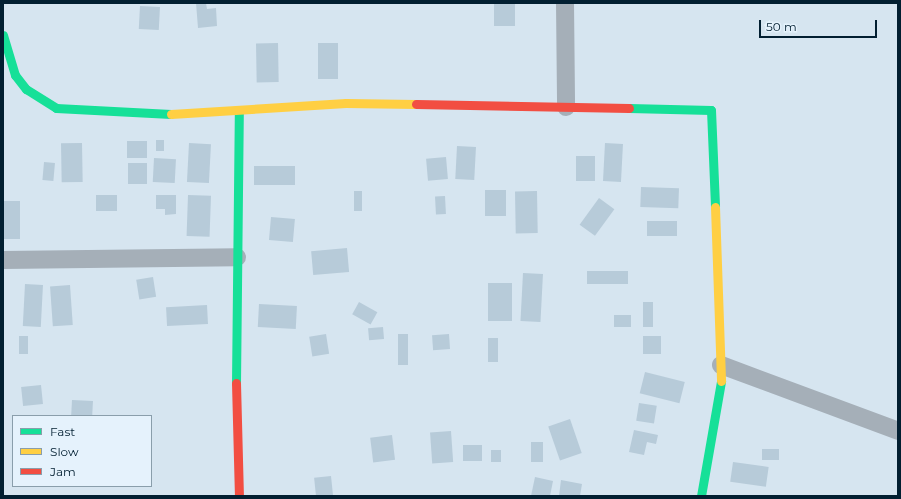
<!DOCTYPE html>
<html>
<head>
<meta charset="utf-8">
<style>
	body { margin:0 }
	#map { position:relative; width:901px; height:499px; overflow:hidden; background:#d6e5f0; font-family:Montserrat,sans-serif }
	div>[style] { position:absolute }
	.building>* { inset:0; background:#b7cbd9; transform-origin:0 0 }
	.street>* { height:18px; margin:-9px; padding:0 9px; transform-origin:9px; border-radius:9px; background:#a5afb8 }
	.fast>* { height:9px; margin:-4.5px; padding:0 4.5px; transform-origin:4.5px; border-radius:4.5px; background:#16e098 }
	.slow>* { height:9px; margin:-4.5px; padding:0 4.5px; transform-origin:4.5px; border-radius:4.5px; background:#ffcf43 }
	.jam>* { height:9px; margin:-4.5px; padding:0 4.5px; transform-origin:4.5px; border-radius:4.5px; background:#f24e42 }
	span { translate:-50% -50%; white-space:nowrap; text-align:center; line-height:1.15; -webkit-text-stroke:3px #e5f2fc; paint-order:stroke }
	.frame { position:absolute; inset:0; border:4px solid #021f31; pointer-events:none }
	.legend { position:absolute; left:12px; top:415px; width:140px; height:72px; box-sizing:border-box; background:#e5f2fc; border:1px solid #8a9eab; margin:0; padding:5px 7px; list-style:none; font-size:12px; color:#021f31 }
	.legend li { display:flex; align-items:center; gap:8px; height:20px }
	.legend b { width:20px; border:1px solid #8a9eab }
	.scale { position:absolute; left:759px; top:20px; width:118px; height:18px; box-sizing:border-box; border:2px solid #021f31; border-top:0; padding-left:5px; font-size:12px; line-height:14px; white-space:nowrap; color:#021f31; -webkit-text-stroke:3px #e5f2fc; paint-order:stroke }
</style>
</head>
<body>
<div id="map">
	<div class="building">
		<i style="clip-path:polygon(196px 3px,206px 3px,207px 9px,216px 8px,217px 26px,198px 28px)"></i>
		<i style="left:494px;top:3px;width:21px;height:23px"></i>
		<i style="left:140px;top:6px;width:20px;height:23px;rotate:3deg"></i>
		<i style="left:278px;top:43px;width:39px;height:22px;rotate:89deg"></i>
		<i style="left:318px;top:43px;width:20px;height:36px"></i>
		<i style="left:156px;top:140px;width:8px;height:11px"></i>
		<i style="left:147px;top:141px;width:17px;height:20px;rotate:90deg"></i>
		<i style="left:82px;top:143px;width:39px;height:21px;rotate:89deg"></i>
		<i style="left:189px;top:143px;width:22px;height:39px;rotate:3deg"></i>
		<i style="left:605px;top:143px;width:18px;height:38px;rotate:3deg"></i>
		<i style="left:457px;top:146px;width:19px;height:33px;rotate:3deg"></i>
		<i style="left:576px;top:156px;width:19px;height:25px"></i>
		<i style="left:446px;top:157px;width:22px;height:20px;rotate:85deg"></i>
		<i style="left:154px;top:158px;width:22px;height:24px;rotate:3deg"></i>
		<i style="left:44px;top:162px;width:11px;height:18px;rotate:5deg"></i>
		<i style="left:128px;top:163px;width:19px;height:21px"></i>
		<i style="left:254px;top:166px;width:41px;height:19px"></i>
		<i style="left:641px;top:187px;width:38px;height:20px;rotate:2deg"></i>
		<i style="left:485px;top:190px;width:21px;height:26px"></i>
		<i style="left:354px;top:191px;width:8px;height:20px"></i>
		<i style="left:537px;top:191px;width:42px;height:22px;rotate:89deg"></i>
		<i style="left:96px;top:195px;width:21px;height:16px"></i>
		<i style="clip-path:polygon(156px 195px,176px 195px,176px 214px,165px 215px,165px 209px,156px 209px)"></i>
		<i style="left:188px;top:195px;width:23px;height:41px;rotate:2deg"></i>
		<i style="left:445px;top:196px;width:18px;height:10px;rotate:87deg"></i>
		<i style="left:599px;top:198px;width:19px;height:33px;rotate:36deg"></i>
		<i style="left:20px;top:201px;width:38px;height:17px;rotate:90deg"></i>
		<i style="left:271px;top:217px;width:24px;height:23px;rotate:5deg"></i>
		<i style="left:677px;top:221px;width:15px;height:30px;rotate:90deg"></i>
		<i style="left:347px;top:248px;width:24px;height:36px;rotate:85deg"></i>
		<i style="left:628px;top:271px;width:13px;height:41px;rotate:90deg"></i>
		<i style="left:523px;top:273px;width:20px;height:48px;rotate:3deg"></i>
		<i style="left:153px;top:277px;width:20px;height:17px;rotate:81deg"></i>
		<i style="left:488px;top:283px;width:24px;height:38px"></i>
		<i style="left:25px;top:284px;width:18px;height:42px;rotate:3deg"></i>
		<i style="left:70px;top:285px;width:40px;height:20px;rotate:86deg"></i>
		<i style="left:359px;top:302px;width:21px;height:14px;rotate:29deg"></i>
		<i style="left:643px;top:302px;width:10px;height:25px"></i>
		<i style="left:259px;top:304px;width:38px;height:23px;rotate:3deg"></i>
		<i style="left:207px;top:305px;width:19px;height:41px;rotate:87deg"></i>
		<i style="left:614px;top:315px;width:17px;height:12px"></i>
		<i style="left:383px;top:327px;width:12px;height:15px;rotate:85deg"></i>
		<i style="left:326px;top:334px;width:20px;height:17px;rotate:81deg"></i>
		<i style="left:398px;top:334px;width:10px;height:31px"></i>
		<i style="left:449px;top:334px;width:15px;height:17px;rotate:86deg"></i>
		<i style="left:19px;top:336px;width:9px;height:18px"></i>
		<i style="left:643px;top:336px;width:18px;height:18px"></i>
		<i style="left:488px;top:338px;width:10px;height:24px"></i>
		<i style="left:645px;top:372px;width:41px;height:22px;rotate:14deg"></i>
		<i style="left:41px;top:385px;width:19px;height:20px;rotate:84deg"></i>
		<i style="left:72px;top:400px;width:21px;height:16px;rotate:3deg"></i>
		<i style="left:639px;top:403px;width:18px;height:18px;rotate:9deg"></i>
		<i style="left:570px;top:419px;width:36px;height:23px;rotate:71deg"></i>
		<i style="clip-path:polygon(634px 430px,658px 435px,656px 444px,647px 442px,644px 455px,629px 452px)"></i>
		<i style="left:451px;top:431px;width:31px;height:21px;rotate:86deg"></i>
		<i style="left:392px;top:435px;width:25px;height:22px;rotate:83deg"></i>
		<i style="left:531px;top:442px;width:12px;height:20px"></i>
		<i style="left:463px;top:445px;width:19px;height:16px"></i>
		<i style="left:762px;top:449px;width:17px;height:11px"></i>
		<i style="left:491px;top:450px;width:10px;height:12px"></i>
		<i style="left:733px;top:462px;width:36px;height:20px;rotate:8deg"></i>
		<i style="left:331px;top:476px;width:20px;height:17px;rotate:84deg"></i>
		<i style="clip-path:polygon(535px 477px,553px 481px,550px 496px,531px 496px)"></i>
		<i style="clip-path:polygon(561px 480px,582px 484px,580px 496px,559px 496px)"></i>
	</div>
	<div class="street">
		<i style="left:565px;top:3px;width:104px;rotate:89.4deg"></i>
		<i style="left:3px;top:260px;width:234px;rotate:-0.7deg"></i>
		<i style="left:721px;top:365px;width:189px;rotate:20.4deg"></i>
	</div>
	<div class="fast">
		<i style="left:3px;top:35px;width:42px;rotate:73.3deg"></i>
		<i style="left:15px;top:75px;width:18px;rotate:52deg"></i>
		<i style="left:26px;top:89px;width:36px;rotate:32deg"></i>
		<i style="left:56px;top:108px;width:115px;rotate:3deg"></i>
		<i style="left:629px;top:108px;width:82px;rotate:1.4deg"></i>
		<i style="left:711px;top:110px;width:97px;rotate:87.6deg"></i>
		<i style="left:236px;top:383px;width:273px;rotate:-89.4deg"></i>
		<i style="left:701px;top:496px;width:117px;rotate:-80.1deg"></i>
	</div>
	<div class="slow">
		<i style="left:171px;top:114px;width:175px;rotate:-3.6deg"></i>
		<i style="left:346px;top:103px;width:70px;rotate:0.8deg"></i>
		<i style="left:715px;top:207px;width:174px;rotate:88deg"></i>
	</div>
	<div class="jam">
		<i style="left:416px;top:104px;width:213px;rotate:1.1deg"></i>
		<i style="left:236px;top:383px;width:113px;rotate:88.5deg"></i>
	</div>
	<div class="frame"></div>
	<ul class="legend">
	<li><b style="height:5px;background:#16e098"></b>Fast</li>
	<li><b style="height:5px;background:#ffcf43"></b>Slow</li>
	<li><b style="height:5px;background:#f24e42"></b>Jam</li>
	</ul>
	<div class="scale">50 m</div>
</div>
</body>
</html>
